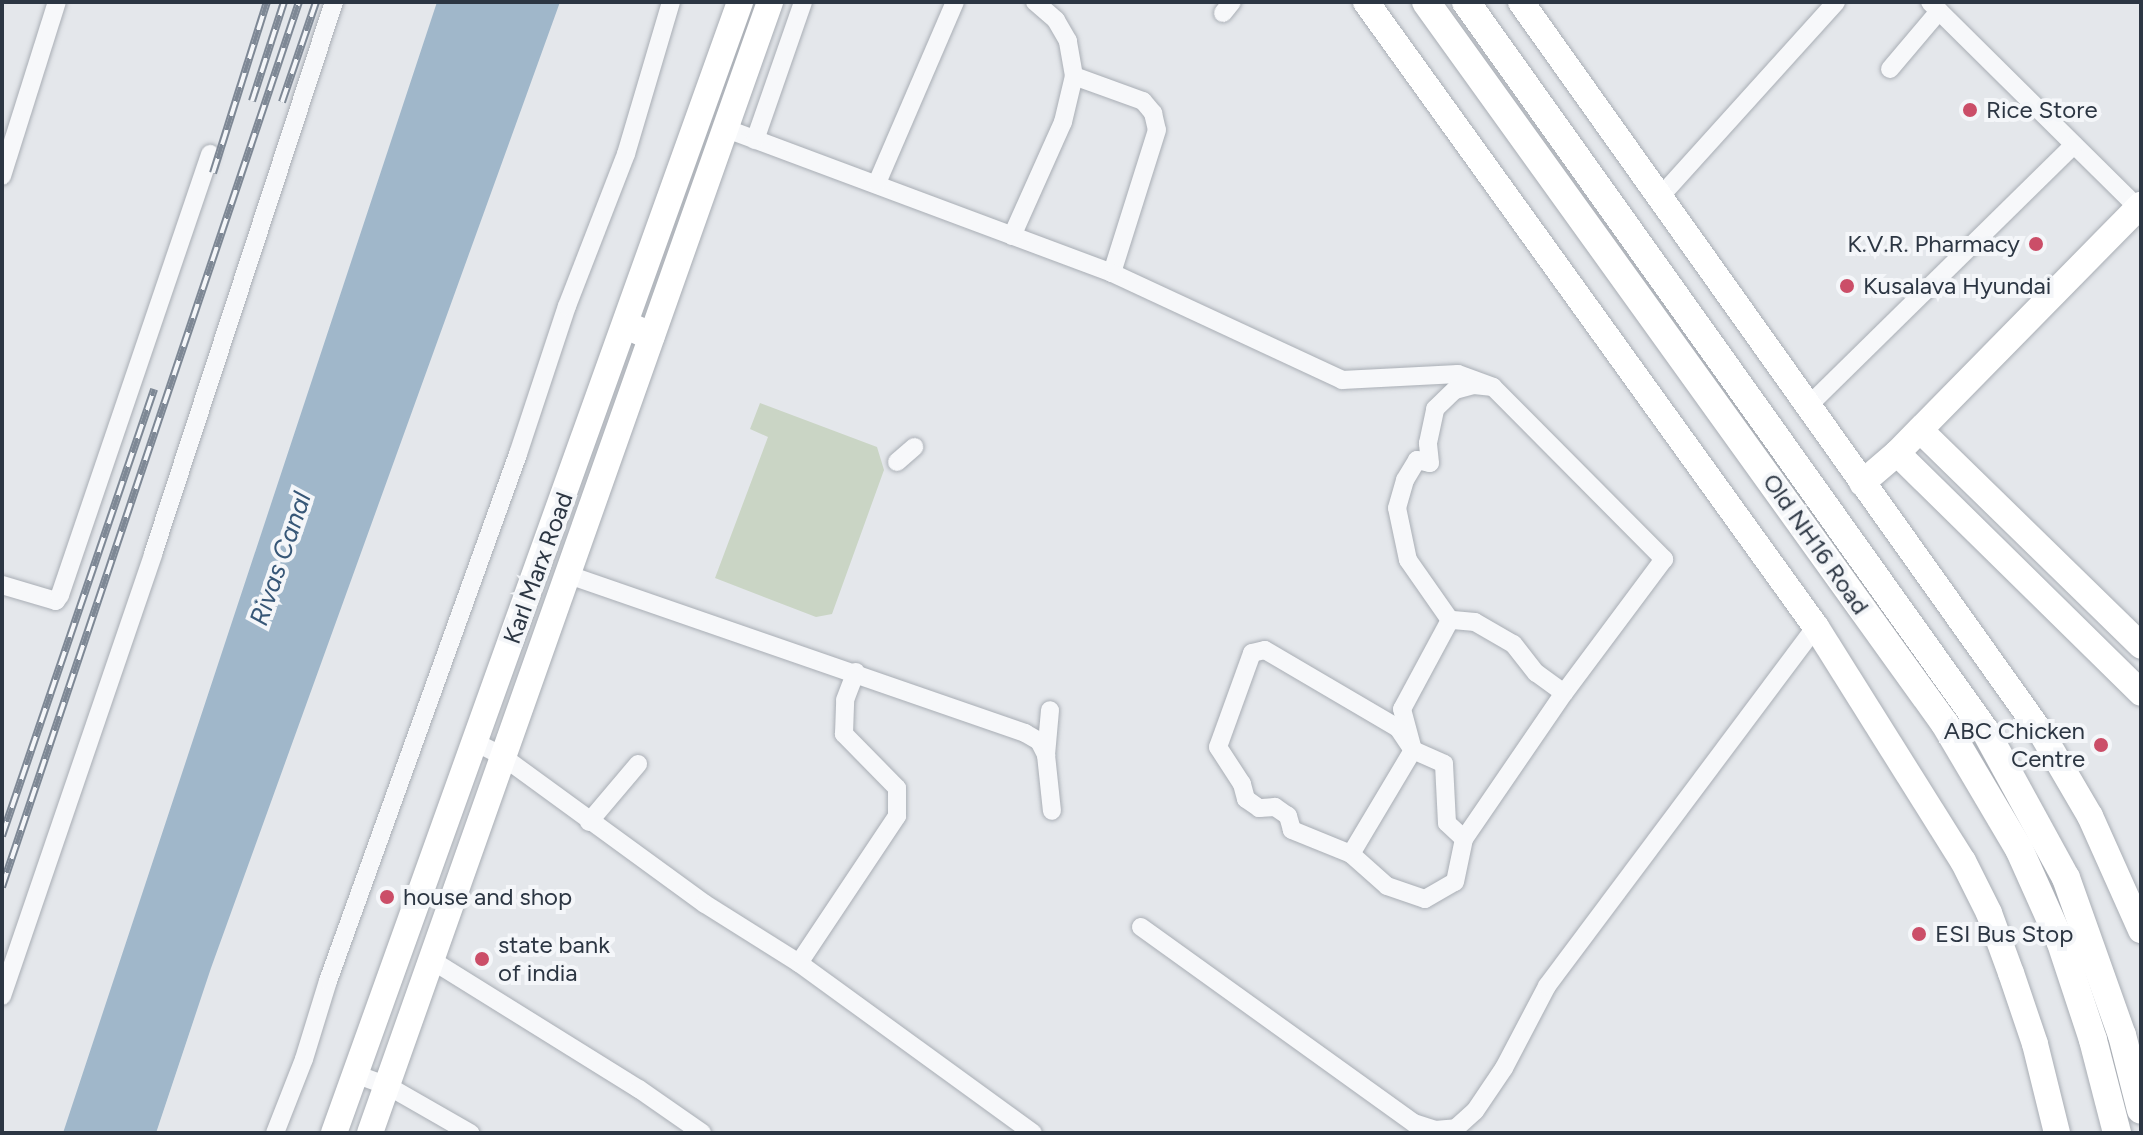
<!DOCTYPE html>
<html>
<head>
<meta charset="utf-8">
<style>
	body { margin:0 }
	#map { position:relative; width:2143px; height:1135px; overflow:hidden; background:#e4e7eb; font-family:Figtree,sans-serif }
	div>[style] { position:absolute }
	.green>* { inset:0; background:#cad5c5 }
	.water>* { inset:0; background:#a0b7ca }
	.roads { filter:drop-shadow(0 0 2px #a9aeb5) drop-shadow(0 0 2px #a9aeb5) }
	.street>* { height:18px; margin:-9px; padding:0 9px; transform-origin:9px; border-radius:9px; background:#f7f8fa }
	.secondary>* { height:26px; margin:-13px; padding:0 13px; transform-origin:13px; border-radius:13px; background:#fff }
	.primary>* { height:28px; margin:-14px; padding:0 14px; transform-origin:14px; border-radius:14px; background:#fff }
	.rail>* { height:8px; margin-top:-4px; transform-origin:0; background:repeating-linear-gradient(90deg,#f4f6f9 0 15px,#7e8895 0 30px); box-sizing:border-box; border-block:2px solid #7e8895 }
	.dots>* { width:22px; height:22px; translate:-50% -50%; box-sizing:border-box; border:4px solid #f4f6f9; border-radius:50% }
	span { translate:-50% -50%; white-space:nowrap; text-align:center; line-height:1.15; -webkit-text-stroke:8px #f4f6f9; paint-order:stroke }
	.poi-label { font-size:24px; color:#2c3643 }
	.left { translate:0 -50%; text-align:left }
	.right { translate:-100% -50%; text-align:right }
	.street-label { font-size:24px; color:#2c3643 }
	.water-label { font-size:26px; color:#375777; font-style:italic }
	.frame { position:absolute; inset:0; border:4px solid #2c3643; pointer-events:none }
</style>
</head>
<body>
<div id="map">
	<div class="green">
		<i style="clip-path:polygon(760px 403px,877px 447px,884px 470px,832px 614px,816px 617px,715px 578px,768px 437px,750px 429px)"></i>
	</div>
	<div class="water">
		<i style="clip-path:polygon(437px 2px,560px 2px,211px 968px,156px 1133px,63px 1133px)"></i>
	</div>
	<div class="roads">
		<div class="street">
			<i style="left:1930px;top:2px;width:293px;rotate:44.7deg"></i>
			<i style="left:1223px;top:13px;width:14px;rotate:-51deg"></i>
			<i style="left:1890px;top:69px;width:76px;rotate:-49.8deg"></i>
			<i style="left:1074px;top:76px;width:73px;rotate:19.9deg"></i>
			<i style="left:1143px;top:101px;width:16px;rotate:50deg"></i>
			<i style="left:1153px;top:113px;width:17px;rotate:77deg"></i>
			<i style="left:1157px;top:130px;width:150px;rotate:107.5deg"></i>
			<i style="left:727px;top:129px;width:411px;rotate:20.5deg"></i>
			<i style="left:1112px;top:273px;width:254px;rotate:24.9deg"></i>
			<i style="left:1342px;top:380px;width:116px;rotate:-3deg"></i>
			<i style="left:1458px;top:374px;width:37px;rotate:20deg"></i>
			<i style="left:1493px;top:387px;width:243px;rotate:45.2deg"></i>
			<i style="left:1664px;top:559px;width:167px;rotate:126.7deg"></i>
			<i style="left:1564px;top:693px;width:34px;rotate:-144deg"></i>
			<i style="left:1536px;top:673px;width:37px;rotate:-128deg"></i>
			<i style="left:1513px;top:644px;width:44px;rotate:-149.9deg"></i>
			<i style="left:1475px;top:622px;width:25px;rotate:-175deg"></i>
			<i style="left:1450px;top:620px;width:73px;rotate:-125deg"></i>
			<i style="left:1408px;top:560px;width:53px;rotate:-101.9deg"></i>
			<i style="left:1397px;top:508px;width:29px;rotate:-74deg"></i>
			<i style="left:1405px;top:480px;width:23px;rotate:-59deg"></i>
			<i style="left:1417px;top:460px;width:13px;rotate:13deg"></i>
			<i style="left:1430px;top:463px;width:20px;rotate:-96deg"></i>
			<i style="left:1428px;top:443px;width:35px;rotate:-78deg"></i>
			<i style="left:1435px;top:409px;width:28px;rotate:-44deg"></i>
			<i style="left:1455px;top:390px;width:20px;rotate:-15deg"></i>
			<i style="left:1474px;top:385px;width:19px;rotate:6deg"></i>
			<i style="left:755px;top:140px;width:146px;rotate:-70.8deg"></i>
			<i style="left:2px;top:176px;width:182px;rotate:-72.5deg"></i>
			<i style="left:877px;top:183px;width:197px;rotate:-66.7deg"></i>
			<i style="left:1659px;top:198px;width:264px;rotate:-47.9deg"></i>
			<i style="left:1012px;top:236px;width:125px;rotate:-65.9deg"></i>
			<i style="left:1063px;top:122px;width:47px;rotate:-76.6deg"></i>
			<i style="left:1074px;top:76px;width:36px;rotate:-100deg"></i>
			<i style="left:1068px;top:41px;width:24px;rotate:-120deg"></i>
			<i style="left:1056px;top:20px;width:28px;rotate:-139deg"></i>
			<i style="left:1807px;top:407px;width:374px;rotate:-44.5deg"></i>
			<i style="left:897px;top:462px;width:23px;rotate:-41deg"></i>
			<i style="left:566px;top:574px;width:486px;rotate:19.1deg"></i>
			<i style="left:1025px;top:733px;width:16px;rotate:30deg"></i>
			<i style="left:1039px;top:741px;width:16px;rotate:63deg"></i>
			<i style="left:1046px;top:755px;width:56px;rotate:83.9deg"></i>
			<i style="left:2px;top:585px;width:56px;rotate:16.5deg"></i>
			<i style="left:56px;top:601px;width:7px;rotate:-56deg"></i>
			<i style="left:60px;top:595px;width:466px;rotate:-71.2deg"></i>
			<i style="left:1450px;top:620px;width:101px;rotate:118.3deg"></i>
			<i style="left:1402px;top:709px;width:42px;rotate:75deg"></i>
			<i style="left:1413px;top:750px;width:34px;rotate:24deg"></i>
			<i style="left:1444px;top:764px;width:59px;rotate:87.1deg"></i>
			<i style="left:1447px;top:823px;width:23px;rotate:43deg"></i>
			<i style="left:1464px;top:839px;width:177px;rotate:-55.6deg"></i>
			<i style="left:475px;top:742px;width:30px;rotate:27deg"></i>
			<i style="left:502px;top:756px;width:251px;rotate:36.1deg"></i>
			<i style="left:705px;top:904px;width:111px;rotate:32.1deg"></i>
			<i style="left:799px;top:963px;width:289px;rotate:36deg"></i>
			<i style="left:1046px;top:755px;width:45px;rotate:-84.9deg"></i>
			<i style="left:589px;top:822px;width:76px;rotate:-49.8deg"></i>
			<i style="left:1351px;top:854px;width:64px;rotate:-157.9deg"></i>
			<i style="left:1292px;top:830px;width:15px;rotate:-106deg"></i>
			<i style="left:1288px;top:816px;width:16px;rotate:-145deg"></i>
			<i style="left:1275px;top:807px;width:16px;rotate:176deg"></i>
			<i style="left:1259px;top:808px;width:16px;rotate:-145deg"></i>
			<i style="left:1246px;top:799px;width:16px;rotate:-105deg"></i>
			<i style="left:1242px;top:784px;width:44px;rotate:-123deg"></i>
			<i style="left:1218px;top:747px;width:100px;rotate:-70.1deg"></i>
			<i style="left:1252px;top:653px;width:13px;rotate:-13deg"></i>
			<i style="left:1265px;top:650px;width:154px;rotate:30.4deg"></i>
			<i style="left:1398px;top:728px;width:27px;rotate:56deg"></i>
			<i style="left:1413px;top:750px;width:121px;rotate:120.8deg"></i>
			<i style="left:1351px;top:854px;width:48px;rotate:41.6deg"></i>
			<i style="left:1387px;top:886px;width:40px;rotate:18.9deg"></i>
			<i style="left:1425px;top:899px;width:34px;rotate:-30deg"></i>
			<i style="left:1455px;top:882px;width:44px;rotate:-78.2deg"></i>
			<i style="left:1141px;top:927px;width:336px;rotate:35.7deg"></i>
			<i style="left:1414px;top:1123px;width:22px;rotate:18deg"></i>
			<i style="left:1435px;top:1130px;width:21px;rotate:-5deg"></i>
			<i style="left:1456px;top:1128px;width:25px;rotate:-42deg"></i>
			<i style="left:1475px;top:1111px;width:52px;rotate:-56deg"></i>
			<i style="left:1504px;top:1068px;width:93px;rotate:-62.3deg"></i>
			<i style="left:1547px;top:986px;width:449px;rotate:-53.2deg"></i>
			<i style="left:433px;top:961px;width:243px;rotate:31.9deg"></i>
			<i style="left:639px;top:1089px;width:77px;rotate:34.9deg"></i>
			<i style="left:799px;top:963px;width:177px;rotate:-56.3deg"></i>
			<i style="left:897px;top:816px;width:28px;rotate:-90deg"></i>
			<i style="left:897px;top:788px;width:76px;rotate:-134.5deg"></i>
			<i style="left:844px;top:734px;width:34px;rotate:-88deg"></i>
			<i style="left:845px;top:700px;width:30px;rotate:-69deg"></i>
			<i style="left:2px;top:996px;width:467px;rotate:-71.1deg"></i>
			<i style="left:153px;top:554px;width:581px;rotate:-71.85deg"></i>
			<i style="left:355px;top:1074px;width:35px;rotate:20deg"></i>
			<i style="left:388px;top:1086px;width:95px;rotate:29.8deg"></i>
			<i style="left:275px;top:1133px;width:79px;rotate:-68.6deg"></i>
			<i style="left:304px;top:1059px;width:82px;rotate:-72.9deg"></i>
			<i style="left:328px;top:981px;width:560px;rotate:-70.17deg"></i>
			<i style="left:518px;top:454px;width:156px;rotate:-71.7deg"></i>
			<i style="left:567px;top:306px;width:163px;rotate:-68.8deg"></i>
			<i style="left:626px;top:154px;width:159px;rotate:-73.5deg"></i>
		</div>
		<div class="secondary">
			<i style="left:1366px;top:2px;width:770px;rotate:54.25deg"></i>
			<i style="left:1816px;top:627px;width:276px;rotate:57.9deg"></i>
			<i style="left:1963px;top:861px;width:58px;rotate:63.4deg"></i>
			<i style="left:1989px;top:913px;width:64px;rotate:69.9deg"></i>
			<i style="left:2011px;top:973px;width:75px;rotate:71.3deg"></i>
			<i style="left:2035px;top:1044px;width:92px;rotate:76.1deg"></i>
			<i style="left:1521px;top:2px;width:898px;rotate:54.56deg"></i>
			<i style="left:2042px;top:734px;width:95px;rotate:59.7deg"></i>
			<i style="left:2090px;top:816px;width:125px;rotate:65.9deg"></i>
			<i style="left:1920px;top:430px;width:309px;rotate:44.3deg"></i>
			<i style="left:1897px;top:453px;width:342px;rotate:44.5deg"></i>
			<i style="left:1862px;top:483px;width:46px;rotate:-40.6deg"></i>
			<i style="left:1897px;top:453px;width:348px;rotate:-45.5deg"></i>
			<i style="left:334px;top:1133px;width:1202px;rotate:-70.25deg"></i>
			<i style="left:370px;top:1133px;width:1200px;rotate:-70.52deg"></i>
		</div>
		<div class="primary">
			<i style="left:1426px;top:2px;width:889px;rotate:54.29deg"></i>
			<i style="left:1945px;top:724px;width:145px;rotate:59.4deg"></i>
			<i style="left:2019px;top:849px;width:103px;rotate:65.9deg"></i>
			<i style="left:2061px;top:943px;width:102px;rotate:71.7deg"></i>
			<i style="left:2093px;top:1040px;width:96px;rotate:75.5deg"></i>
			<i style="left:1466px;top:2px;width:896px;rotate:54.54deg"></i>
			<i style="left:1986px;top:732px;width:166px;rotate:61.3deg"></i>
			<i style="left:2066px;top:878px;width:167px;rotate:70.4deg"></i>
			<i style="left:2122px;top:1035px;width:77px;rotate:75.8deg"></i>
			<i style="left:626px;top:325px;width:27px;rotate:24deg"></i>
		</div>
	</div>
	<div class="rail">
		<i style="left:252px;top:101px;width:104px;rotate:-72.1deg"></i>
		<i style="left:282px;top:102px;width:106px;rotate:-71.2deg"></i>
		<i style="left:213px;top:173px;width:179px;rotate:-72.5deg"></i>
		<i style="left:2px;top:836px;width:472px;rotate:-71.2deg"></i>
		<i style="left:2px;top:887px;width:934px;rotate:-71.45deg"></i>
	</div>
	<div class="dots">
		<i style="left:1970px;top:110px;background:#cb4e68"></i>
		<i style="left:2036px;top:244px;background:#cb4e68"></i>
		<i style="left:1847px;top:286px;background:#cb4e68"></i>
		<i style="left:2101px;top:745px;background:#cb4e68"></i>
		<i style="left:387px;top:897px;background:#cb4e68"></i>
		<i style="left:1919px;top:934px;background:#cb4e68"></i>
		<i style="left:482px;top:959px;background:#cb4e68"></i>
	</div>
	<div class="poi-label">
		<span class="left" style="left:1986px;top:110px">Rice Store</span>
		<span class="right" style="left:2020px;top:244px">K.V.R. Pharmacy</span>
		<span class="left" style="left:1863px;top:286px">Kusalava Hyundai</span>
		<span class="right" style="left:2085px;top:745px">ABC Chicken<br>Centre</span>
		<span class="left" style="left:403px;top:897px">house and shop</span>
		<span class="left" style="left:1935px;top:934px">ESI Bus Stop</span>
		<span class="left" style="left:498px;top:959px">state bank<br>of india</span>
	</div>
	<div class="street-label">
		<span style="left:1816px;top:544px;rotate:55deg">Old NH16 Road</span>
		<span style="left:538px;top:568px;rotate:-70deg">Karl Marx Road</span>
	</div>
	<div class="water-label">
		<span style="left:281px;top:559px;rotate:-71deg">Rivas Canal</span>
	</div>
	<div class="frame"></div>
</div>
</body>
</html>
